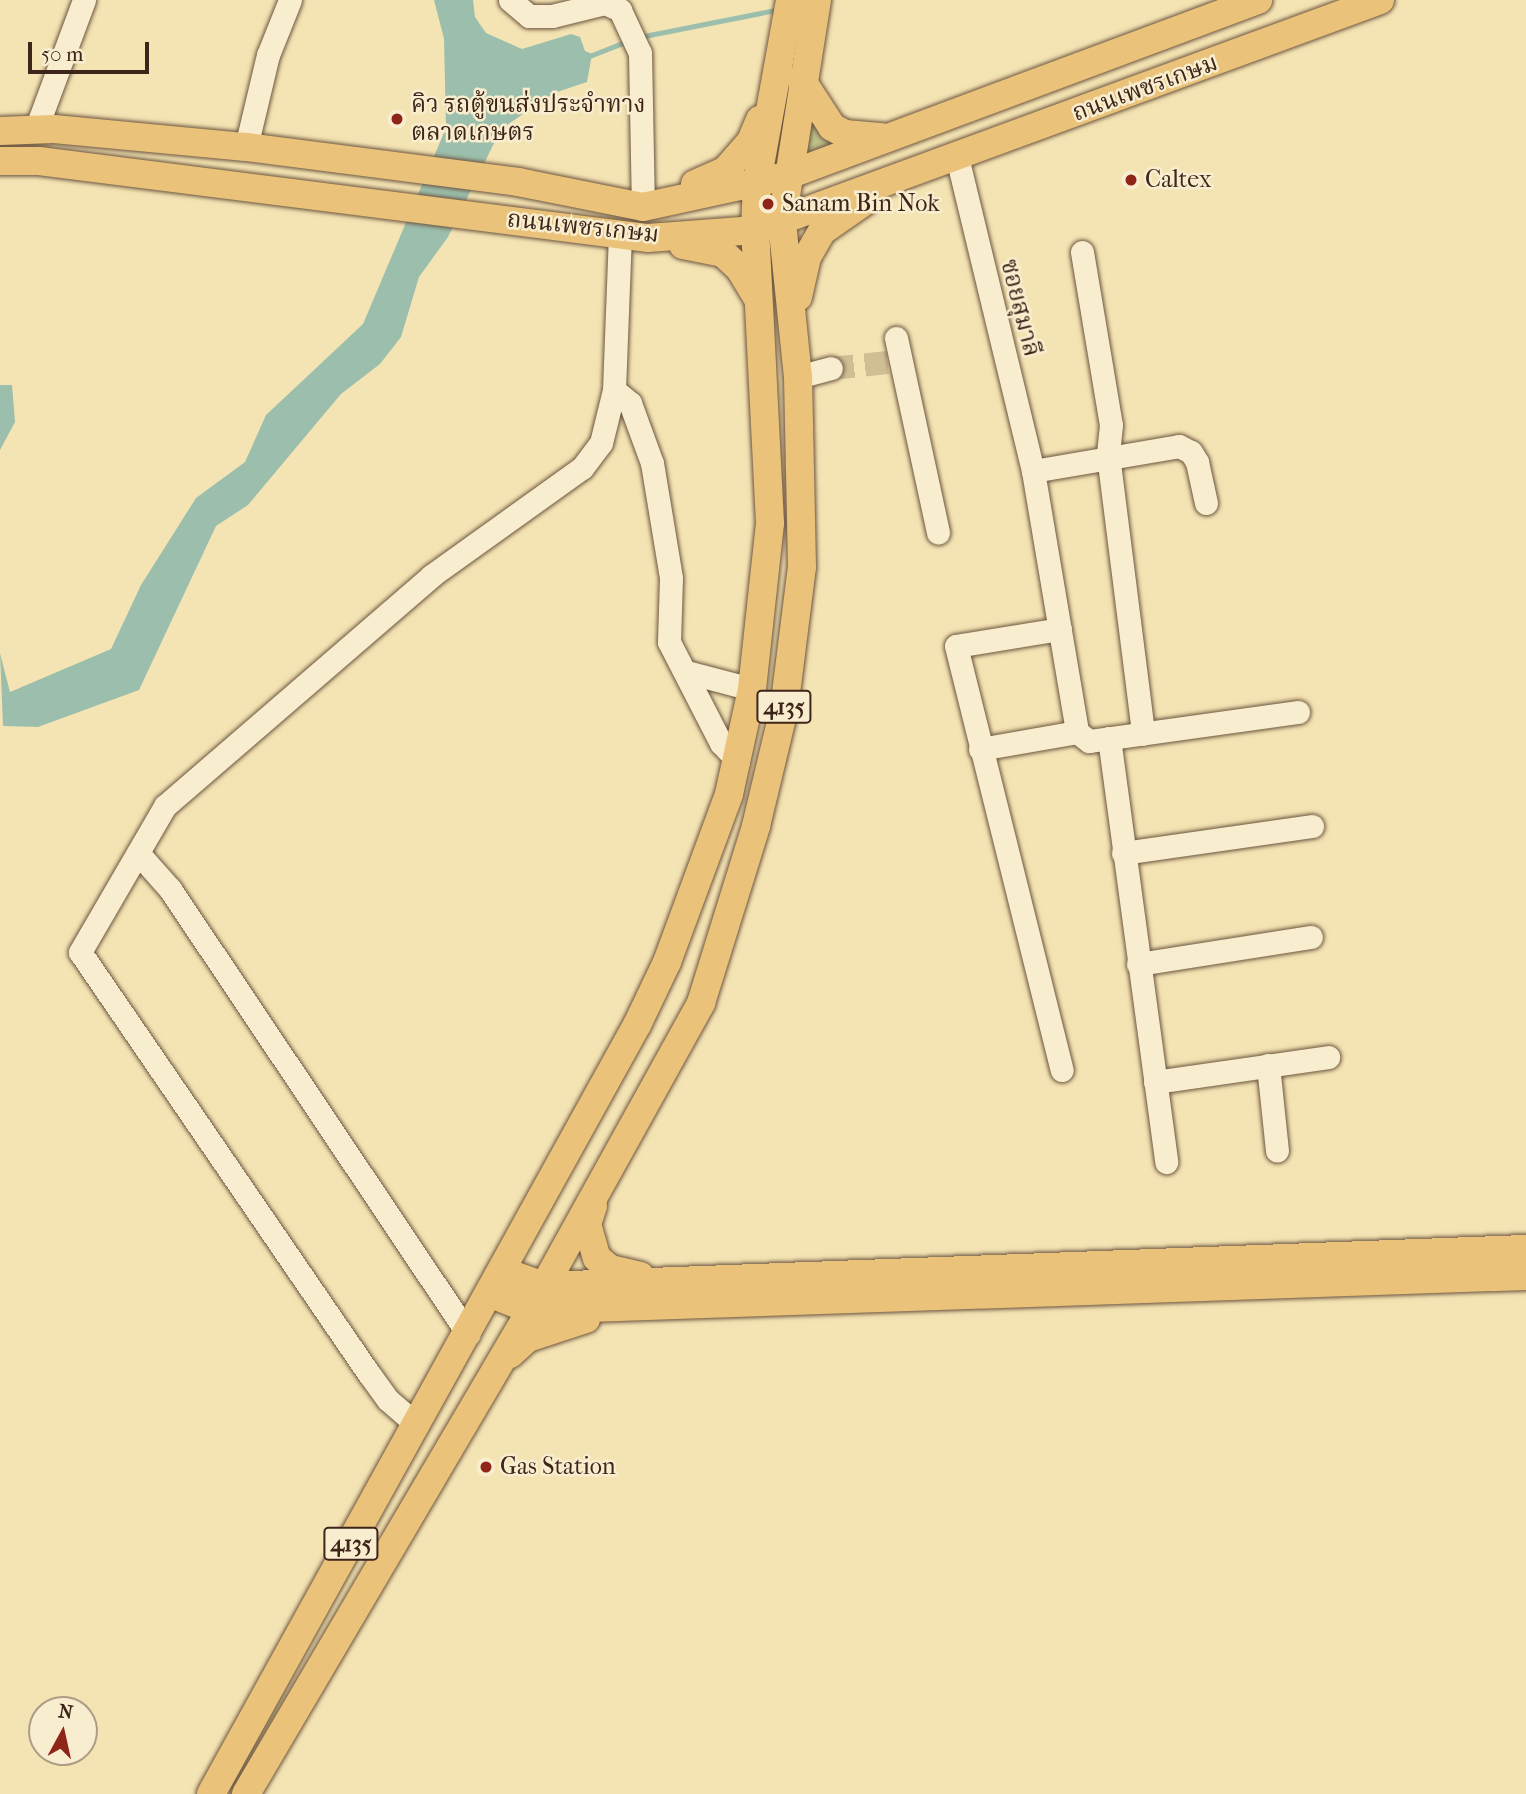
<!DOCTYPE html>
<html>
<head>
<meta charset="utf-8">
<style>
	body { margin:0 }
	#map { position:relative; width:1526px; height:1794px; overflow:hidden; background:#f5e4b3; font-family:"IM FELL French Canon","Noto Serif Thai",serif }
	div>[style] { position:absolute }
	.green>* { inset:0; background:#c1c289 }
	.water>* { inset:0; background:#9cbfad }
	.stream>* { height:5px; margin:-2.5px; padding:0 2.5px; transform-origin:2.5px; border-radius:2.5px; background:#9cbfad }
	.minor-tunnel>* { height:23px; margin-top:-11.5px; transform-origin:0; background:repeating-linear-gradient(90deg,#d0be94 0 23px,transparent 0 34px) }
	.roads { filter:drop-shadow(0 0 2px #6c5540) drop-shadow(0 0 2px #6c5540) }
	.minor>* { height:23px; margin:-11.5px; padding:0 11.5px; transform-origin:11.5px; border-radius:11.5px; background:#f8edce }
	.major>* { height:28px; margin:-14px; padding:0 14px; transform-origin:14px; border-radius:14px; background:#eac27a }
	.dots>* { width:19px; height:19px; translate:-50% -50%; box-sizing:border-box; border:4px solid #f8edce; border-radius:50% }
	span { translate:-50% -50%; white-space:nowrap; text-align:center; line-height:1.15; -webkit-text-stroke:5px #f8edce; paint-order:stroke }
	.shield-label span { padding:2px 5px; background:#f8edce; border:2px solid; border-radius:5px; -webkit-text-stroke-width:0 }
	.shield-label { font-size:23px; color:#3e251a; font-weight:700 }
	.street-label { font-size:24px; color:#3e251a }
	.poi-label { font-size:24px; color:#3e251a }
	.left { translate:0 -50%; text-align:left }
	.north { position:absolute; left:28px; top:1696px; width:70px; height:70px; box-sizing:border-box; background:#f8edce; border:2px solid #ae9d86; border-radius:50%; rotate:8deg; font-size:19px; font-weight:700; line-height:28px; text-align:center; color:#3e251a }
	.north::after { content:''; display:block; margin:auto; width:24px; height:32px; background:#8f2418; clip-path:polygon(50% 0,100% 100%,50% 72%,0 100%) }
	.scale { position:absolute; left:28px; top:42px; width:121px; height:32px; box-sizing:border-box; border:4px solid #3e251a; border-top:0; padding-left:9px; font-size:21px; line-height:24px; white-space:nowrap; color:#3e251a; -webkit-text-stroke:5px #f8edce; paint-order:stroke }
</style>
</head>
<body>
<div id="map">
	<div class="green">
		<i style="clip-path:polygon(806px 115px,847px 145px,797px 160px)"></i>
	</div>
	<div class="water">
		<i style="clip-path:polygon(434px 0,473px 0,475px 17px,486px 33px,522px 49px,571px 34px,580px 37px,585px 51px,592px 54px,587px 82px,554px 93px,501px 129px,448px 237px,419px 277px,401px 337px,380px 364px,341px 394px,248px 505px,216px 526px,139px 690px,38px 727px,3px 726px,0 653px,10px 692px,111px 649px,141px 585px,196px 498px,245px 462px,266px 415px,363px 324px,446px 128px,444px 39px)"></i>
		<i style="clip-path:polygon(0 385px,12px 385px,15px 422px,0 450px)"></i>
	</div>
	<div class="stream">
		<i style="left:639px;top:37px;width:144px;rotate:-11.2deg"></i>
		<i style="left:587px;top:57px;width:46px;rotate:-21.6deg"></i>
	</div>
	<div class="minor-tunnel">
		<i style="left:831px;top:368px;width:57px;rotate:-6deg"></i>
	</div>
	<div class="roads">
		<div class="minor">
			<i style="left:510px;top:0;width:25px;rotate:40deg"></i>
			<i style="left:529px;top:16px;width:23px"></i>
			<i style="left:552px;top:16px;width:55px;rotate:-13.8deg"></i>
			<i style="left:605px;top:3px;width:17px;rotate:25deg"></i>
			<i style="left:620px;top:10px;width:47px;rotate:65.1deg"></i>
			<i style="left:640px;top:53px;width:154px;rotate:88.9deg"></i>
			<i style="left:36px;top:129px;width:138px;rotate:-69.6deg"></i>
			<i style="left:246px;top:147px;width:95px;rotate:-76.6deg"></i>
			<i style="left:268px;top:55px;width:59px;rotate:-68.2deg"></i>
			<i style="left:957px;top:157px;width:323px;rotate:76.4deg"></i>
			<i style="left:1033px;top:471px;width:265px;rotate:80.4deg"></i>
			<i style="left:1077px;top:732px;width:15px;rotate:37deg"></i>
			<i style="left:1089px;top:741px;width:211px;rotate:-7.9deg"></i>
			<i style="left:1082px;top:252px;width:175px;rotate:80.5deg"></i>
			<i style="left:1111px;top:425px;width:30px;rotate:96deg"></i>
			<i style="left:1108px;top:455px;width:281px;rotate:82.8deg"></i>
			<i style="left:896px;top:338px;width:199px;rotate:77.8deg"></i>
			<i style="left:798px;top:377px;width:34px;rotate:-15deg"></i>
			<i style="left:614px;top:390px;width:21px;rotate:39deg"></i>
			<i style="left:630px;top:403px;width:64px;rotate:69.9deg"></i>
			<i style="left:652px;top:463px;width:117px;rotate:80.6deg"></i>
			<i style="left:671px;top:578px;width:64px;rotate:91.8deg"></i>
			<i style="left:669px;top:642px;width:114px;rotate:62.8deg"></i>
			<i style="left:721px;top:743px;width:25px;rotate:47deg"></i>
			<i style="left:1033px;top:471px;width:148px;rotate:-9.7deg"></i>
			<i style="left:1179px;top:446px;width:13px;rotate:27deg"></i>
			<i style="left:1191px;top:452px;width:12px;rotate:59deg"></i>
			<i style="left:1197px;top:462px;width:42px;rotate:77.6deg"></i>
			<i style="left:1060px;top:629px;width:105px;rotate:170.7deg"></i>
			<i style="left:956px;top:646px;width:437px;rotate:76deg"></i>
			<i style="left:687px;top:672px;width:67px;rotate:14.7deg"></i>
			<i style="left:1109px;top:738px;width:428px;rotate:82.3deg"></i>
			<i style="left:980px;top:749px;width:98px;rotate:-9.9deg"></i>
			<i style="left:138px;top:853px;width:48px;rotate:48.4deg"></i>
			<i style="left:170px;top:889px;width:536px;rotate:56.19deg"></i>
			<i style="left:1123px;top:853px;width:191px;rotate:-8.1deg"></i>
			<i style="left:1138px;top:964px;width:175px;rotate:-8.9deg"></i>
			<i style="left:1268px;top:1065px;width:86px;rotate:84deg"></i>
			<i style="left:1155px;top:1082px;width:175px;rotate:-8.2deg"></i>
			<i style="left:417px;top:1425px;width:38px;rotate:-139deg"></i>
			<i style="left:388px;top:1400px;width:32px;rotate:-126deg"></i>
			<i style="left:369px;top:1374px;width:511px;rotate:-124.4deg"></i>
			<i style="left:80px;top:952px;width:169px;rotate:-59.8deg"></i>
			<i style="left:165px;top:806px;width:352px;rotate:-40.8deg"></i>
			<i style="left:431px;top:576px;width:186px;rotate:-35.6deg"></i>
			<i style="left:582px;top:468px;width:31px;rotate:-53deg"></i>
			<i style="left:601px;top:443px;width:55px;rotate:-76.2deg"></i>
			<i style="left:614px;top:390px;width:157px;rotate:-87.8deg"></i>
		</div>
		<div class="major">
			<i style="left:801px;top:79px;width:57px;rotate:57.1deg"></i>
			<i style="left:832px;top:127px;width:15px;rotate:28deg"></i>
			<i style="left:845px;top:134px;width:37px;rotate:5deg"></i>
			<i style="left:0;top:131px;width:54px;rotate:-2.1deg"></i>
			<i style="left:54px;top:129px;width:193px;rotate:5.4deg"></i>
			<i style="left:246px;top:147px;width:274px;rotate:7.3deg"></i>
			<i style="left:518px;top:182px;width:127px;rotate:11.3deg"></i>
			<i style="left:643px;top:207px;width:146px;rotate:-12.2deg"></i>
			<i style="left:786px;top:176px;width:504px;rotate:-20.45deg"></i>
			<i style="left:0;top:161px;width:39px"></i>
			<i style="left:39px;top:161px;width:614px;rotate:7.21deg"></i>
			<i style="left:648px;top:238px;width:107px;rotate:-4.3deg"></i>
			<i style="left:755px;top:230px;width:666px;rotate:-20.2deg"></i>
			<i style="left:695px;top:184px;width:34px;rotate:-24deg"></i>
			<i style="left:726px;top:170px;width:38px;rotate:-49deg"></i>
			<i style="left:751px;top:141px;width:23px;rotate:-67deg"></i>
			<i style="left:683px;top:245px;width:41px;rotate:11.3deg"></i>
			<i style="left:723px;top:253px;width:23px;rotate:43deg"></i>
			<i style="left:740px;top:269px;width:35px;rotate:59deg"></i>
			<i style="left:798px;top:297px;width:41px;rotate:-77.3deg"></i>
			<i style="left:807px;top:257px;width:30px;rotate:-60deg"></i>
			<i style="left:822px;top:231px;width:56px;rotate:-34.8deg"></i>
			<i style="left:593px;top:1206px;width:19px;rotate:108deg"></i>
			<i style="left:587px;top:1224px;width:35px;rotate:74deg"></i>
			<i style="left:597px;top:1258px;width:17px;rotate:40deg"></i>
			<i style="left:610px;top:1269px;width:31px;rotate:13deg"></i>
			<i style="left:502px;top:1271px;width:45px;rotate:19.7deg"></i>
			<i style="left:544px;top:1286px;width:983px;rotate:-2.16deg"></i>
			<i style="left:489px;top:1293px;width:45px;rotate:22deg"></i>
			<i style="left:531px;top:1310px;width:996px;rotate:-1.96deg"></i>
			<i style="left:510px;top:1354px;width:24px;rotate:-42deg"></i>
			<i style="left:528px;top:1338px;width:61px;rotate:-18.1deg"></i>
			<i style="left:211px;top:1794px;width:879px;rotate:-61.02deg"></i>
			<i style="left:637px;top:1025px;width:70px;rotate:-64.5deg"></i>
			<i style="left:667px;top:962px;width:179px;rotate:-69.7deg"></i>
			<i style="left:729px;top:794px;width:107px;rotate:-77.6deg"></i>
			<i style="left:752px;top:689px;width:167px;rotate:-83.8deg"></i>
			<i style="left:770px;top:523px;width:293px;rotate:-92.9deg"></i>
			<i style="left:755px;top:230px;width:48px;rotate:-87.6deg"></i>
			<i style="left:757px;top:182px;width:185px;rotate:-79.7deg"></i>
			<i style="left:246px;top:1794px;width:562px;rotate:-59.51deg"></i>
			<i style="left:531px;top:1310px;width:351px;rotate:-61deg"></i>
			<i style="left:701px;top:1003px;width:185px;rotate:-72.7deg"></i>
			<i style="left:756px;top:826px;width:120px;rotate:-76.5deg"></i>
			<i style="left:784px;top:709px;width:143px;rotate:-82.8deg"></i>
			<i style="left:802px;top:567px;width:190px;rotate:-91.2deg"></i>
			<i style="left:798px;top:377px;width:157px;rotate:-95.9deg"></i>
			<i style="left:782px;top:221px;width:224px;rotate:-81deg"></i>
		</div>
	</div>
	<div class="dots">
		<i style="left:397px;top:119px;background:#8f2418"></i>
		<i style="left:1131px;top:180px;background:#8f2418"></i>
		<i style="left:768px;top:204px;background:#8f2418"></i>
		<i style="left:486px;top:1467px;background:#8f2418"></i>
	</div>
	<div class="shield-label">
		<span style="left:784px;top:707px">4135</span>
		<span style="left:351px;top:1544px">4135</span>
	</div>
	<div class="street-label">
		<span style="left:1145px;top:88px;rotate:-20deg">ถนนเพชรเกษม</span>
		<span style="left:583px;top:227px;rotate:6deg">ถนนเพชรเกษม</span>
		<span style="left:1020px;top:308px;rotate:76deg">ซอยสุมาลี</span>
	</div>
	<div class="poi-label">
		<span class="left" style="left:411px;top:119px">คิว รถตู้ขนส่งประจำทาง<br>ตลาดเกษตร</span>
		<span class="left" style="left:1145px;top:180px">Caltex</span>
		<span class="left" style="left:782px;top:204px">Sanam Bin Nok</span>
		<span class="left" style="left:500px;top:1467px">Gas Station</span>
	</div>
	<div class="north">N</div>
	<div class="scale">50 m</div>
</div>
</body>
</html>
